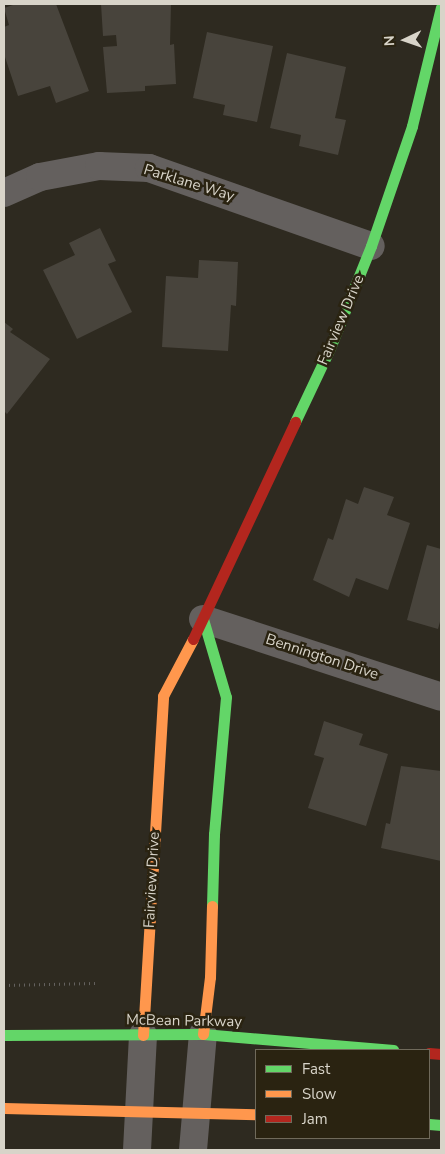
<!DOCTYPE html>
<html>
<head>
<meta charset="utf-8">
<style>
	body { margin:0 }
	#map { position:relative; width:445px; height:1154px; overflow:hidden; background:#2e2a20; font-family:"Nunito Sans",sans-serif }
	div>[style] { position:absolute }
	.building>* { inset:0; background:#48443c }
	.path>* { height:3px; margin-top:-1.5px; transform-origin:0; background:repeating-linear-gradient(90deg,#64615e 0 1px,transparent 0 5px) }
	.street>* { height:28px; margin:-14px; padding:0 14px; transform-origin:14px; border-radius:14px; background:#64605e }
	.fast>* { height:11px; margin:-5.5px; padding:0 5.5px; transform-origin:5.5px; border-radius:5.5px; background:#63d668 }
	.slow>* { height:11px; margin:-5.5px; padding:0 5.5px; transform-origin:5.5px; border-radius:5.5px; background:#ff974d }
	.jam>* { height:11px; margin:-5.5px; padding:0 5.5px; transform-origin:5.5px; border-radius:5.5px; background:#b3261e }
	span { translate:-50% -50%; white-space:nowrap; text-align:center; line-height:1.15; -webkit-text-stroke:5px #2a2311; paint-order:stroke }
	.street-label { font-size:15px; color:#d8d4c9 }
	.frame { position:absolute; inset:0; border:5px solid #d8d4c9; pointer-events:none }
	.legend { position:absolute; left:255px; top:1049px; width:175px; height:90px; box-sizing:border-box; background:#2a2311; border:1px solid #706a5b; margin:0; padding:6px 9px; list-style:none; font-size:15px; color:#d8d4c9 }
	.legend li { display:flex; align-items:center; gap:10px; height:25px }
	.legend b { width:25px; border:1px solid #706a5b }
	.north { position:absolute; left:380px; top:15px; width:50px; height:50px; -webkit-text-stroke:4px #2a2311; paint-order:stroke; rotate:267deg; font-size:14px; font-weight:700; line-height:20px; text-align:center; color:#d8d4c9 }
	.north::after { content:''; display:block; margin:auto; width:18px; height:22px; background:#d8d4c9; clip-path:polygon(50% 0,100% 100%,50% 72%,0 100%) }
</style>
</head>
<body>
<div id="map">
	<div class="building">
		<i style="clip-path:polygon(16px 4px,56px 4px,89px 91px,56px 103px,50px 86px,18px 96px,4px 54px,4px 27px,9px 25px,4px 8px)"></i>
		<i style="clip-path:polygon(101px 4px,171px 4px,170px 45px,174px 44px,176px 84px,145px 86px,145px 91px,107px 93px,103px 47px,117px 46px,116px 35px,103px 36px)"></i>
		<i style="clip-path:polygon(207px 32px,273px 46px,257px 122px,223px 115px,225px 105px,193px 98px)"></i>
		<i style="clip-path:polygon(287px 53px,346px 67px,335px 118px,346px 120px,338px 155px,299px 146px,301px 135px,270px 128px)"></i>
		<i style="clip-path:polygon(100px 228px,116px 261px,108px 264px,132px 312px,77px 339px,43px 270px,75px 255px,69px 243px)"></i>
		<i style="clip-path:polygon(199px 260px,238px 262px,236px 306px,231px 305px,228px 351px,162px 347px,166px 276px,198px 278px)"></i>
		<i style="clip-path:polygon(4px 322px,13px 329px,10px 332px,50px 359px,7px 414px,4px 411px)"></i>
		<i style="clip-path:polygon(364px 487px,394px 497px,387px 515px,410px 523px,388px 590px,356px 578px,349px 597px,313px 580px,328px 538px,333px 540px,346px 499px,358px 504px)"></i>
		<i style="clip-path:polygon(427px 545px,441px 549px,441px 618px,438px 629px,407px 620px)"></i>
		<i style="clip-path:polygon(324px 721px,363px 734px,359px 745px,388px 754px,366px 826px,308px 808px,324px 758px,314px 755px)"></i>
		<i style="clip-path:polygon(401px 766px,441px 771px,441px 861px,381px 848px,386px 823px,390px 824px)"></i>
	</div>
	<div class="path">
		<i style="left:4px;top:985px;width:91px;rotate:-1.3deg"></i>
	</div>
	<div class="street">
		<i style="left:4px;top:193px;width:39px;rotate:-24deg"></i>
		<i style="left:40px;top:177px;width:60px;rotate:-10.6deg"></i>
		<i style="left:99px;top:166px;width:50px;rotate:2.3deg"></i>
		<i style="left:149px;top:168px;width:235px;rotate:19.4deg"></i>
		<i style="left:203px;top:619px;width:250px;rotate:18.1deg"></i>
		<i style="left:137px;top:1150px;width:115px;rotate:-87deg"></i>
		<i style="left:193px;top:1150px;width:116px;rotate:-85.1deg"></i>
	</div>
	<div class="fast">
		<i style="left:295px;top:422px;width:82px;rotate:-64.7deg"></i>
		<i style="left:330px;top:348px;width:110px;rotate:-68.1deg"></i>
		<i style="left:371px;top:246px;width:127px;rotate:-71.1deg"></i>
		<i style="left:412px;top:126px;width:122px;rotate:-76.3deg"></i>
		<i style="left:203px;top:619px;width:81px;rotate:73.6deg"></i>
		<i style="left:226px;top:697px;width:138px;rotate:95deg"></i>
		<i style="left:214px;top:834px;width:72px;rotate:91.6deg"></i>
		<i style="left:4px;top:1035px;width:199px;rotate:-0.3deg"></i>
		<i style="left:203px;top:1034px;width:191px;rotate:4.8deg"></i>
		<i style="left:429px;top:1124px;width:12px;rotate:5deg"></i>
	</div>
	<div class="slow">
		<i style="left:203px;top:1034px;width:57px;rotate:-83deg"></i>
		<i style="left:210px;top:977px;width:71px;rotate:-88.4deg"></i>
		<i style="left:143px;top:1035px;width:340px;rotate:-86.6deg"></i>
		<i style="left:163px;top:696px;width:64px;rotate:-62.2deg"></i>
		<i style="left:4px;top:1108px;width:252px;rotate:1.4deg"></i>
	</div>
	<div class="jam">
		<i style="left:193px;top:639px;width:240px;rotate:-64.8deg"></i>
		<i style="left:429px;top:1053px;width:12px;rotate:5deg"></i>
	</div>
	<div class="street-label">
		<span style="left:189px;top:183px;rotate:17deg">Parklane Way</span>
		<span style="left:341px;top:320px;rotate:-67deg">Fairview Drive</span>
		<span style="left:322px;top:657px;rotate:18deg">Bennington Drive</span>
		<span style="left:152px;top:880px;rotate:-87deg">Fairview Drive</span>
		<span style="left:184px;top:1021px;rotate:1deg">McBean Parkway</span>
	</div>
	<div class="frame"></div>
	<ul class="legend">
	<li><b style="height:6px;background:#63d668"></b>Fast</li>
	<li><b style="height:6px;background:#ff974d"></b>Slow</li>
	<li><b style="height:6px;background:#b3261e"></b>Jam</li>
	</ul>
	<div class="north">N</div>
</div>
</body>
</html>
